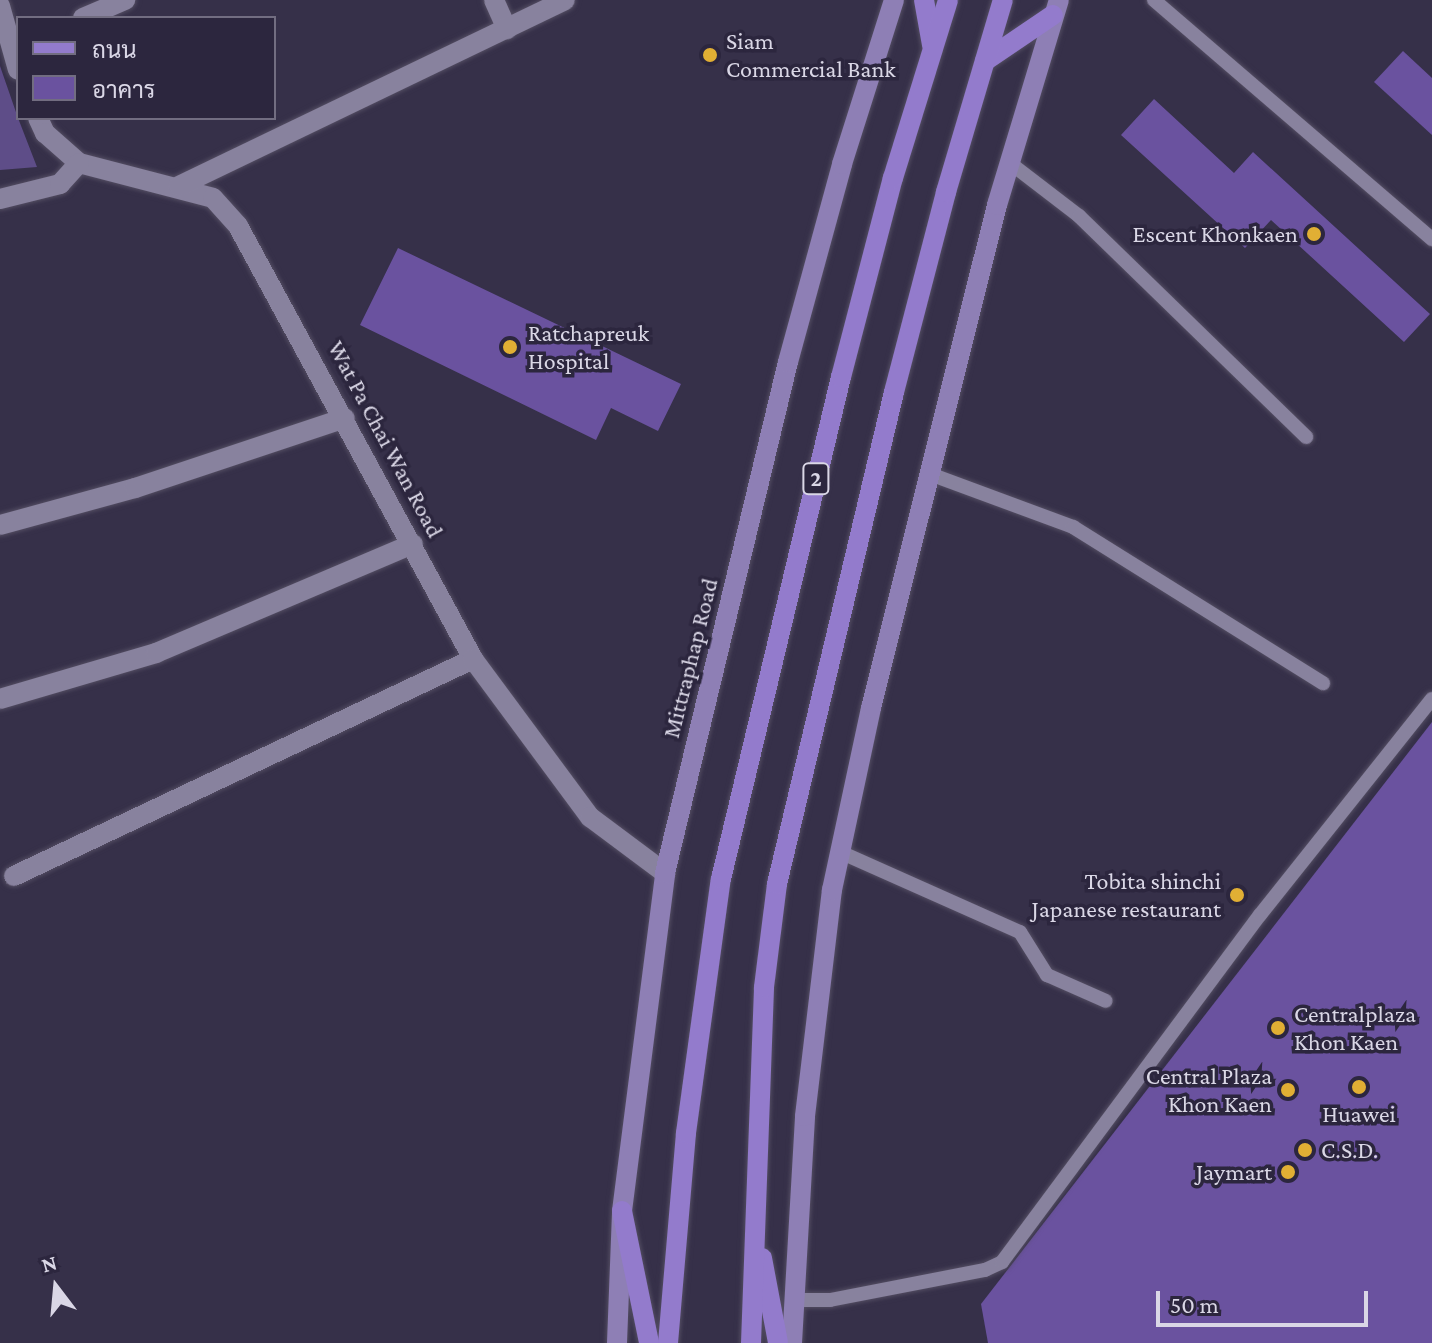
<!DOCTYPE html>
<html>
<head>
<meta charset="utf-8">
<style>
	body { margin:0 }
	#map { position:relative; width:1432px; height:1343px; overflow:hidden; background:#363049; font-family:"Crimson Pro",Sarabun,serif }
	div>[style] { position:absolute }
	.green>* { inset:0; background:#5e4d88 }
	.building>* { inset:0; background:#6a529f }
	.roads { filter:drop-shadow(0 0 2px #534d62) drop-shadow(0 0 2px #534d62) }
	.service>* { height:14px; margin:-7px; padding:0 7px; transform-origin:7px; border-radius:7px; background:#88829e }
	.minor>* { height:20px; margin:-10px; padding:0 10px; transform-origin:10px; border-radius:10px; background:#88829e }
	.tertiary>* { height:20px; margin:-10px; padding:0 10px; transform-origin:10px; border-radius:10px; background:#88829e }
	.secondary>* { height:20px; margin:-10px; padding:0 10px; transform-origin:10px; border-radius:10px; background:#8e7fb5 }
	.primary>* { height:20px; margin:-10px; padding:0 10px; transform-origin:10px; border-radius:10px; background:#937bcc }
	.dots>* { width:22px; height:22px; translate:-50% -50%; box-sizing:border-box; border:4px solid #2c263e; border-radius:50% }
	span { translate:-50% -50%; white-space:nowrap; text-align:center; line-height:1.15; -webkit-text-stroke:7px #2c263e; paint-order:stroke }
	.shield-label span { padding:2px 6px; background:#2c263e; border:2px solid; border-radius:6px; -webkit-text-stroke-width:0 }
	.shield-label { font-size:22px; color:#dad7e6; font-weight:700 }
	.poi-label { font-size:24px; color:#dad7e6 }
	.left { translate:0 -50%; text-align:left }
	.right { translate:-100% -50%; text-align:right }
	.street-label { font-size:24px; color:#dad7e6 }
	.legend { position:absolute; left:16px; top:16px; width:260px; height:104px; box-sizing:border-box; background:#2c263e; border:2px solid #726d81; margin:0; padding:10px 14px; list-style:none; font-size:24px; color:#dad7e6 }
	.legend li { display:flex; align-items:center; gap:16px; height:40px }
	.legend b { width:40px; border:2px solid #726d81 }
	.north { position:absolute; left:16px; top:1247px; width:80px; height:80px; -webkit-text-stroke:6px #2c263e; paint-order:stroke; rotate:344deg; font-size:22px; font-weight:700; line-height:32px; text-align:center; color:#dad7e6 }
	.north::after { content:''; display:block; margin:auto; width:28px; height:36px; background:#dad7e6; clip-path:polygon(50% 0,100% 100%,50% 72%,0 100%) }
	.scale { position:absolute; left:1156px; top:1291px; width:212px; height:36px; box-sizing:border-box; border:4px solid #dad7e6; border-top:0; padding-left:10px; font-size:24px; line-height:28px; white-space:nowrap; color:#dad7e6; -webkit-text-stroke:6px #2c263e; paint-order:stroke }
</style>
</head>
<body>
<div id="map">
	<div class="green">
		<i style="clip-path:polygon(0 66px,18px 118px,37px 167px,0 170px)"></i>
	</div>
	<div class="building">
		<i style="clip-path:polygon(1403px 51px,1432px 78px,1432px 135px,1374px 82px)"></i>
		<i style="clip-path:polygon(1154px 99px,1234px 173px,1253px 152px,1430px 314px,1404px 342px,1271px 220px,1245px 248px,1121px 135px)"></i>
		<i style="clip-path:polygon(398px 248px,681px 384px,658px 431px,611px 408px,596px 440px,360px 325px)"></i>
		<i style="clip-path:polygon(1432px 722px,1432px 1343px,988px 1343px,981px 1304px)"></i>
	</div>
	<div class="roads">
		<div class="service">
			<i style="left:1154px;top:0;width:367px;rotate:40.7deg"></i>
			<i style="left:1010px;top:163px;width:87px;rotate:37.5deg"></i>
			<i style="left:1079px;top:216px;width:317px;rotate:44.2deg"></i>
			<i style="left:930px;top:474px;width:153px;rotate:20.3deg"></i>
			<i style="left:1073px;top:527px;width:295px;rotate:32deg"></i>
			<i style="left:840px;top:852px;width:197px;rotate:24deg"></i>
			<i style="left:1020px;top:932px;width:51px;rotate:57.9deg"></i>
			<i style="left:1047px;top:975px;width:64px;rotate:23.8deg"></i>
			<i style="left:792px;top:1300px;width:38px"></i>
			<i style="left:830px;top:1300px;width:158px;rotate:-11deg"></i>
			<i style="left:985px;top:1270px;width:19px;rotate:-25deg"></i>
			<i style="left:1002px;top:1262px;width:432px;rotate:-53.4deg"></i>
			<i style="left:1260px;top:915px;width:276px;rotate:-51.5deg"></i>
		</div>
		<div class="minor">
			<i style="left:494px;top:0;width:32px;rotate:66deg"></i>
			<i style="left:83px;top:18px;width:46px;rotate:-23.2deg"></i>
			<i style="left:0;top:525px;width:140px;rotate:-15.3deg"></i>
			<i style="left:135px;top:488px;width:221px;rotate:-18.4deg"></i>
			<i style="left:0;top:699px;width:163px;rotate:-16.4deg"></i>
			<i style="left:156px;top:653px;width:279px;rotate:-23deg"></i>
			<i style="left:14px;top:876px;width:508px;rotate:-25.3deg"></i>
		</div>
		<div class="tertiary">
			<i style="left:0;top:6px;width:66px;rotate:74.3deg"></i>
			<i style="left:38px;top:118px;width:17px;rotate:65deg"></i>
			<i style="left:45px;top:133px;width:45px;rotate:41.4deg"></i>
			<i style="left:79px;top:163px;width:138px;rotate:14.6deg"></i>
			<i style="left:213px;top:198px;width:38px;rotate:48deg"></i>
			<i style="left:238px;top:226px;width:493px;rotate:61.5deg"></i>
			<i style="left:473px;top:659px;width:197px;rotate:53.5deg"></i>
			<i style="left:590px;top:817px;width:94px;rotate:36.7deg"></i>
			<i style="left:179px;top:186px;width:428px;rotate:-25.7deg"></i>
			<i style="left:0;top:199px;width:62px;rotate:-14deg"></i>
			<i style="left:60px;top:184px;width:28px;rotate:-48deg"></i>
		</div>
		<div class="secondary">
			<i style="left:617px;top:1343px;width:132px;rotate:-87.8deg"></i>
			<i style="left:622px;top:1211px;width:341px;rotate:-82.7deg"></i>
			<i style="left:665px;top:873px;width:526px;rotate:-76.47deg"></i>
			<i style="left:788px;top:362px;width:205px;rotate:-74.7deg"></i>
			<i style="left:842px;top:164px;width:172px;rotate:-72.4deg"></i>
			<i style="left:792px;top:1343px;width:227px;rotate:-86.7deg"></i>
			<i style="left:805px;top:1116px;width:228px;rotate:-83.2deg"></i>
			<i style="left:832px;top:890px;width:186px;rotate:-77.9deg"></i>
			<i style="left:871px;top:708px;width:519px;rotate:-75.94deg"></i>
			<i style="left:997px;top:205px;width:214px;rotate:-73.2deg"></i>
		</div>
		<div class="primary">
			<i style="left:924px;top:0;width:46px;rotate:79.9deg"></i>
			<i style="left:985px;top:61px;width:82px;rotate:-34.1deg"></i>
			<i style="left:622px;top:1211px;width:135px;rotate:78.4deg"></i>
			<i style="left:762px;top:1258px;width:86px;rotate:79.3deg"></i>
			<i style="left:668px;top:1343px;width:211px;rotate:-85.1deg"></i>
			<i style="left:686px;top:1133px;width:256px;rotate:-82.2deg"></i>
			<i style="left:721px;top:879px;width:516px;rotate:-76.56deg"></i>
			<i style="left:841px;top:377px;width:206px;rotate:-75.4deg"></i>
			<i style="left:893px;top:178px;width:186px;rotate:-72.8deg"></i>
			<i style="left:751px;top:1343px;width:356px;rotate:-87.9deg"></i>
			<i style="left:764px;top:987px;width:104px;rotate:-82.8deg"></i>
			<i style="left:777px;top:884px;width:506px;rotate:-76.62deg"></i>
			<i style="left:894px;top:392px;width:207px;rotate:-75.4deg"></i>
			<i style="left:946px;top:192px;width:200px;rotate:-73.5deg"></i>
		</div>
	</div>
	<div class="dots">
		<i style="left:710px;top:55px;background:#e1af34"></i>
		<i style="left:1314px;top:234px;background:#e1af34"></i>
		<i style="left:510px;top:347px;background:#e1af34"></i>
		<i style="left:1237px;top:895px;background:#e1af34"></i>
		<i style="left:1278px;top:1028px;background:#e1af34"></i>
		<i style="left:1359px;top:1087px;background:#e1af34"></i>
		<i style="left:1288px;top:1090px;background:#e1af34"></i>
		<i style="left:1305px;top:1150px;background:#e1af34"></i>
		<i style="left:1288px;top:1172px;background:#e1af34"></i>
	</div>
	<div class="shield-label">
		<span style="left:816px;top:479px">2</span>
	</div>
	<div class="poi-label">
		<span class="left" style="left:726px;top:55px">Siam<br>Commercial Bank</span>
		<span class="right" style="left:1298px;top:234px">Escent Khonkaen</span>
		<span class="left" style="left:528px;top:347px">Ratchapreuk<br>Hospital</span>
		<span class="right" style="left:1221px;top:895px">Tobita shinchi<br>Japanese restaurant</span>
		<span class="left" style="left:1294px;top:1028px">Centralplaza<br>Khon Kaen</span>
		<span class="right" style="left:1272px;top:1090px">Central Plaza<br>Khon Kaen</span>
		<span style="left:1359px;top:1114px">Huawei</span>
		<span class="left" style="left:1321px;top:1150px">C.S.D.</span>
		<span class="right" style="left:1272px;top:1172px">Jaymart</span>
	</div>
	<div class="street-label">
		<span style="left:386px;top:439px;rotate:62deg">Wat Pa Chai Wan Road</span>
		<span style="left:690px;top:658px;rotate:-76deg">Mittraphap Road</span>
	</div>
	<ul class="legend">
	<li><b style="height:10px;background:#937bcc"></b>ถนน</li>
	<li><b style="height:22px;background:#6a529f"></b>อาคาร</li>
	</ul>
	<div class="north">N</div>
	<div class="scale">50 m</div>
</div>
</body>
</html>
